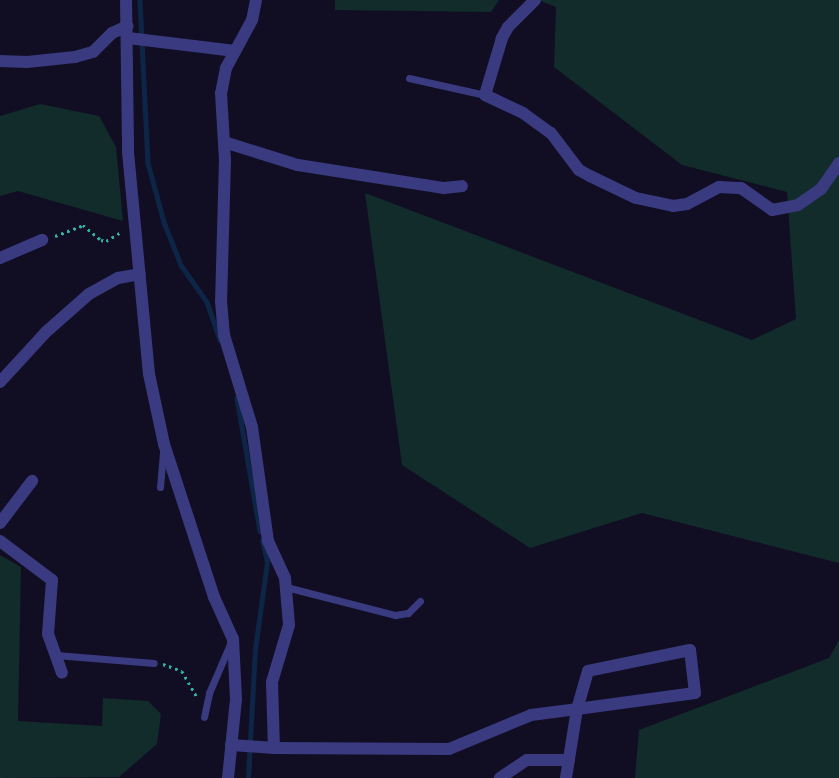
<!DOCTYPE html>
<html>
<head>
<meta charset="utf-8">
<style>
	body { margin:0 }
	#map { position:relative; width:839px; height:778px; overflow:hidden; background:#110e23; font-family:Karla,sans-serif }
	div>[style] { position:absolute }
	.green>* { inset:0; background:#112c2a }
	.stream>* { height:4.5px; margin:-2.25px; padding:0 2.25px; transform-origin:2.25px; border-radius:2.25px; background:#0d2647 }
	.path>* { height:2.5px; margin-top:-1.25px; transform-origin:0; background:repeating-linear-gradient(90deg,#30b2a5 0 2.5px,transparent 0 6.5px) }
	.service>* { height:7px; margin:-3.5px; padding:0 3.5px; transform-origin:3.5px; border-radius:3.5px; background:#3a3a81 }
	.minor>* { height:12px; margin:-6px; padding:0 6px; transform-origin:6px; border-radius:6px; background:#3a3a81 }
	.tertiary>* { height:12px; margin:-6px; padding:0 6px; transform-origin:6px; border-radius:6px; background:#3a3a81 }
	span { translate:-50% -50%; white-space:nowrap; text-align:center; line-height:1.15; -webkit-text-stroke:4px #110e23; paint-order:stroke }
</style>
</head>
<body>
<div id="map">
	<div class="green">
		<i style="clip-path:polygon(335px 0,499px 0,491px 12px,335px 10px)"></i>
		<i style="clip-path:polygon(538px 0,839px 0,839px 563px,642px 513px,530px 548px,402px 465px,365px 193px,752px 340px,796px 319px,787px 192px,682px 165px,554px 67px,556px 7px)"></i>
		<i style="clip-path:polygon(40px 104px,99px 116px,116px 147px,123px 221px,18px 191px,0 196px,0 116px)"></i>
		<i style="clip-path:polygon(0 555px,21px 567px,18px 721px,102px 726px,103px 698px,148px 701px,161px 714px,157px 744px,119px 777px,0 778px)"></i>
		<i style="clip-path:polygon(839px 640px,839px 778px,635px 778px,639px 730px,829px 658px)"></i>
	</div>
	<div class="stream">
		<i style="left:140px;top:0;width:163px;rotate:87.2deg"></i>
		<i style="left:148px;top:163px;width:61px;rotate:74.8deg"></i>
		<i style="left:164px;top:222px;width:46px;rotate:68.4deg"></i>
		<i style="left:181px;top:265px;width:45px;rotate:54.9deg"></i>
		<i style="left:207px;top:302px;width:40px;rotate:71.1deg"></i>
		<i style="left:237px;top:398px;width:135px;rotate:80.2deg"></i>
		<i style="left:248px;top:778px;width:129px;rotate:-86.9deg"></i>
		<i style="left:255px;top:649px;width:88px;rotate:-82.1deg"></i>
		<i style="left:267px;top:562px;width:22px;rotate:-103deg"></i>
	</div>
	<div class="path">
		<i style="left:55px;top:236px;width:30px;rotate:-21deg"></i>
		<i style="left:83px;top:225px;width:23px;rotate:40deg"></i>
		<i style="left:101px;top:240px;width:5px;rotate:11deg"></i>
		<i style="left:106px;top:241px;width:17px;rotate:-31deg"></i>
		<i style="left:163px;top:664px;width:20px;rotate:20deg"></i>
		<i style="left:182px;top:671px;width:30px;rotate:60deg"></i>
	</div>
	<div class="service">
		<i style="left:409px;top:78px;width:78px;rotate:12.6deg"></i>
		<i style="left:160px;top:487px;width:35px;rotate:-85deg"></i>
		<i style="left:286px;top:587px;width:113px;rotate:14.4deg"></i>
		<i style="left:395px;top:615px;width:13px;rotate:-9deg"></i>
		<i style="left:408px;top:613px;width:17px;rotate:-45deg"></i>
		<i style="left:56px;top:655px;width:98px;rotate:4.7deg"></i>
		<i style="left:204px;top:717px;width:25px;rotate:-78deg"></i>
		<i style="left:209px;top:693px;width:53px;rotate:-66.8deg"></i>
	</div>
	<div class="minor">
		<i style="left:256px;top:0;width:20px;rotate:101deg"></i>
		<i style="left:252px;top:20px;width:55px;rotate:118.4deg"></i>
		<i style="left:226px;top:68px;width:25px;rotate:101deg"></i>
		<i style="left:221px;top:93px;width:67px;rotate:86.6deg"></i>
		<i style="left:225px;top:160px;width:141px;rotate:91.6deg"></i>
		<i style="left:221px;top:301px;width:34px;rotate:85deg"></i>
		<i style="left:224px;top:335px;width:96px;rotate:73.1deg"></i>
		<i style="left:252px;top:427px;width:115px;rotate:82deg"></i>
		<i style="left:268px;top:541px;width:41px;rotate:65.3deg"></i>
		<i style="left:285px;top:578px;width:47px;rotate:85.1deg"></i>
		<i style="left:289px;top:625px;width:59px;rotate:106.6deg"></i>
		<i style="left:272px;top:682px;width:66px;rotate:88.3deg"></i>
		<i style="left:535px;top:0;width:38px;rotate:135deg"></i>
		<i style="left:508px;top:27px;width:13px;rotate:119deg"></i>
		<i style="left:502px;top:38px;width:59px;rotate:106.6deg"></i>
		<i style="left:485px;top:95px;width:42px;rotate:25.3deg"></i>
		<i style="left:523px;top:113px;width:34px;rotate:36deg"></i>
		<i style="left:551px;top:133px;width:46px;rotate:52.9deg"></i>
		<i style="left:579px;top:170px;width:13px;rotate:29deg"></i>
		<i style="left:590px;top:176px;width:51px;rotate:25.6deg"></i>
		<i style="left:636px;top:198px;width:38px;rotate:12deg"></i>
		<i style="left:673px;top:206px;width:14px;rotate:-8deg"></i>
		<i style="left:687px;top:204px;width:36px;rotate:-28deg"></i>
		<i style="left:719px;top:187px;width:22px;rotate:3deg"></i>
		<i style="left:741px;top:188px;width:38px;rotate:35deg"></i>
		<i style="left:772px;top:210px;width:26px;rotate:-11deg"></i>
		<i style="left:798px;top:205px;width:28px;rotate:-35deg"></i>
		<i style="left:821px;top:189px;width:32px;rotate:-55deg"></i>
		<i style="left:128px;top:38px;width:108px;rotate:6.9deg"></i>
		<i style="left:0;top:61px;width:27px;rotate:2deg"></i>
		<i style="left:27px;top:62px;width:48px;rotate:-5.9deg"></i>
		<i style="left:75px;top:57px;width:19px;rotate:-16deg"></i>
		<i style="left:93px;top:52px;width:27px;rotate:-45deg"></i>
		<i style="left:112px;top:33px;width:17px;rotate:-24deg"></i>
		<i style="left:224px;top:142px;width:77px;rotate:17.3deg"></i>
		<i style="left:298px;top:165px;width:148px;rotate:9deg"></i>
		<i style="left:444px;top:188px;width:18px;rotate:-6deg"></i>
		<i style="left:0;top:258px;width:46px;rotate:-23.2deg"></i>
		<i style="left:0;top:382px;width:68px;rotate:-47.4deg"></i>
		<i style="left:46px;top:332px;width:57px;rotate:-41.5deg"></i>
		<i style="left:89px;top:294px;width:33px;rotate:-29deg"></i>
		<i style="left:118px;top:278px;width:22px;rotate:-10deg"></i>
		<i style="left:0;top:523px;width:53px;rotate:-52.7deg"></i>
		<i style="left:0;top:541px;width:65px;rotate:36.9deg"></i>
		<i style="left:52px;top:580px;width:54px;rotate:94.2deg"></i>
		<i style="left:48px;top:634px;width:41px;rotate:70.3deg"></i>
		<i style="left:231px;top:745px;width:43px;rotate:4deg"></i>
		<i style="left:274px;top:748px;width:175px;rotate:0.3deg"></i>
		<i style="left:449px;top:749px;width:89px;rotate:-22.5deg"></i>
		<i style="left:531px;top:715px;width:46px;rotate:-7.4deg"></i>
		<i style="left:577px;top:709px;width:119px;rotate:-7.7deg"></i>
		<i style="left:695px;top:693px;width:43px;rotate:-96.6deg"></i>
		<i style="left:690px;top:650px;width:104px;rotate:168.4deg"></i>
		<i style="left:588px;top:671px;width:40px;rotate:106deg"></i>
		<i style="left:577px;top:709px;width:70px;rotate:99.1deg"></i>
		<i style="left:228px;top:778px;width:79px;rotate:-84.2deg"></i>
		<i style="left:500px;top:778px;width:32px;rotate:-34deg"></i>
		<i style="left:527px;top:760px;width:42px"></i>
	</div>
	<div class="tertiary">
		<i style="left:126px;top:0;width:152px;rotate:89.2deg"></i>
		<i style="left:128px;top:152px;width:223px;rotate:84.6deg"></i>
		<i style="left:149px;top:374px;width:72px;rotate:77.9deg"></i>
		<i style="left:164px;top:444px;width:161px;rotate:71.9deg"></i>
		<i style="left:214px;top:597px;width:46px;rotate:65.7deg"></i>
		<i style="left:233px;top:639px;width:60px;rotate:87.1deg"></i>
	</div>
</div>
</body>
</html>
